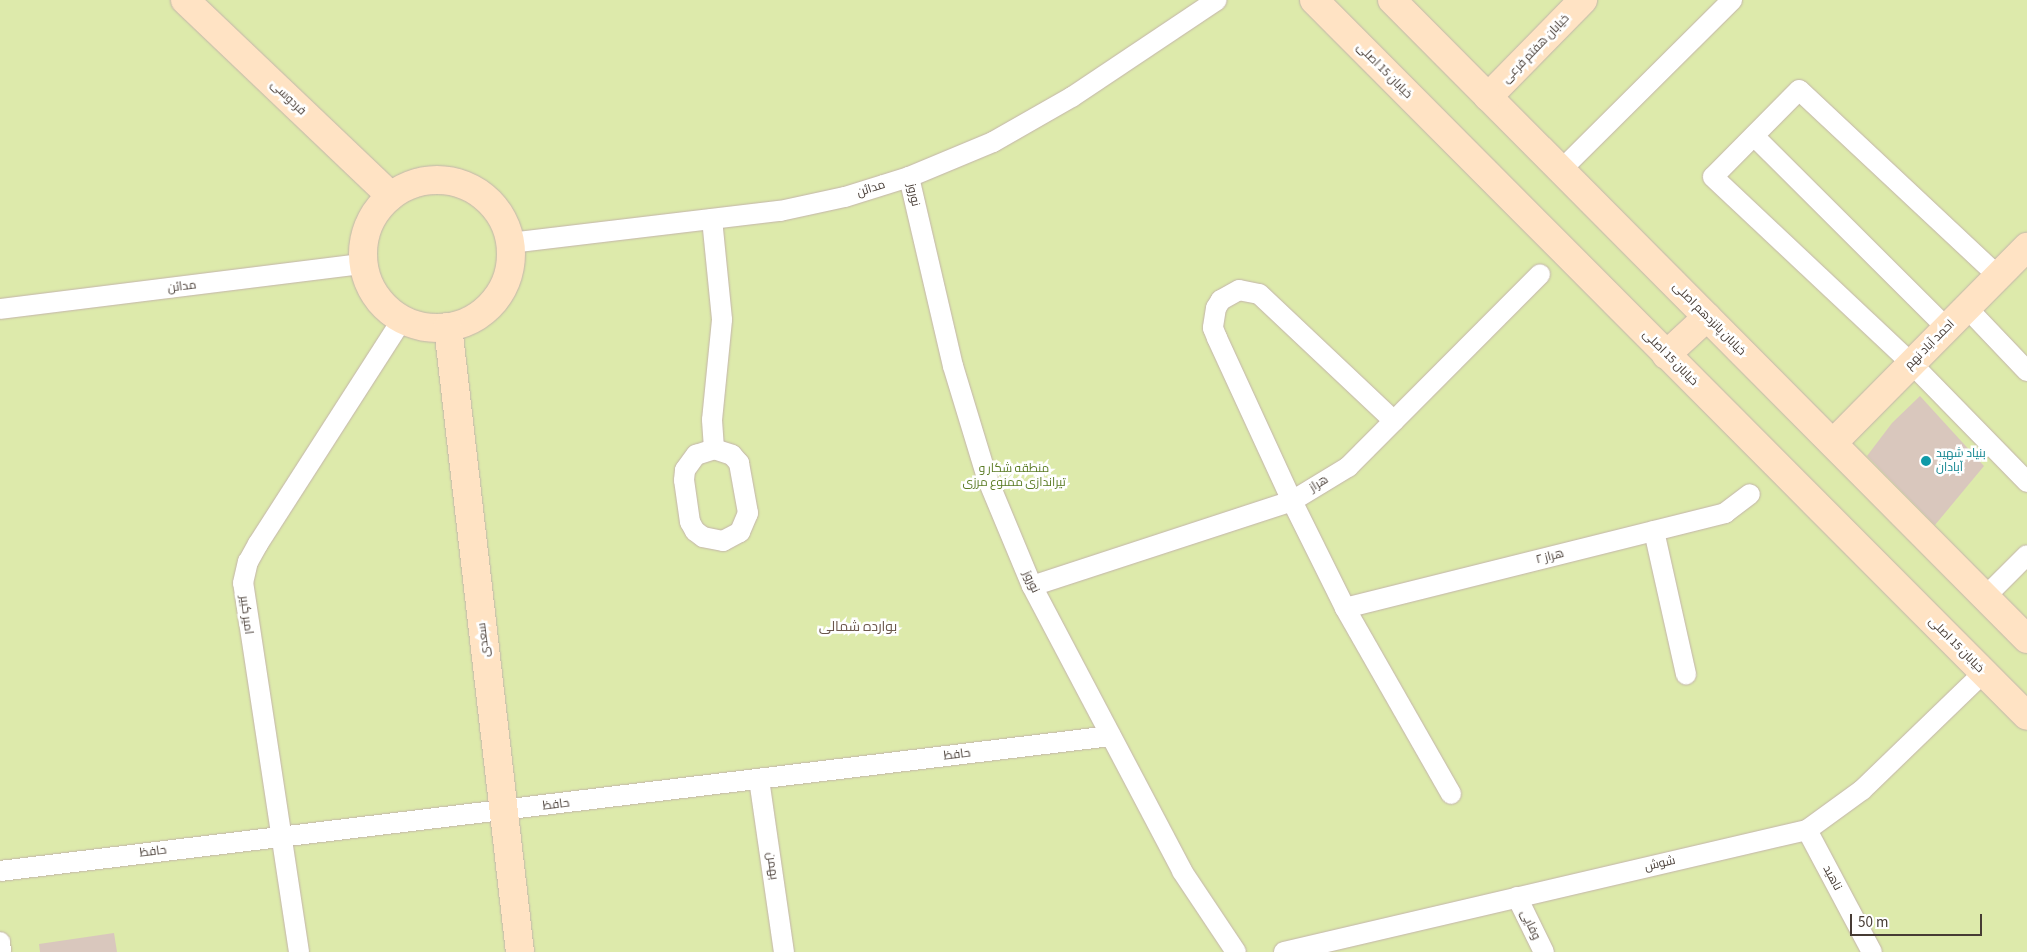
<!DOCTYPE html>
<html>
<head>
<meta charset="utf-8">
<style>
	body { margin:0 }
	#map { position:relative; width:2027px; height:952px; overflow:hidden; background:#f4ece5; font-family:"Source Sans 3",Cairo,sans-serif }
	div>[style] { position:absolute }
	.green>* { inset:0; background:#ddeaab; transform-origin:0 0 }
	.building>* { inset:0; background:#d9c7bd }
	.roads { filter:drop-shadow(0 0 1px #c3b4aa) drop-shadow(0 0 1px #c3b4aa) }
	.street>* { height:20px; margin:-10px; padding:0 10px; transform-origin:10px; border-radius:10px; background:#fff }
	.secondary>* { height:28px; margin:-14px; padding:0 14px; transform-origin:14px; border-radius:14px; background:#ffe3c4 }
	.secondary>.ring { margin:-14px; padding:0; box-sizing:content-box; background:none; border:28px solid #ffe3c4; border-radius:50% }
	.dots>* { width:14px; height:14px; translate:-50% -50%; box-sizing:border-box; border:2px solid #fff; border-radius:50% }
	span { translate:-50% -50%; white-space:nowrap; text-align:center; line-height:1.15; -webkit-text-stroke:5px #fff; paint-order:stroke }
	.street-label { font-size:12px; color:#463b34 }
	.culture-label { font-size:12px; color:#0d838f }
	.left { translate:0 -50%; text-align:left }
	.park-label { font-size:12px; color:#5a7b24 }
	.neighbourhood-label { font-size:14px; color:#6a564b }
	.scale { position:absolute; left:1850px; top:914px; width:132px; height:22px; box-sizing:border-box; border:2px solid #463b34; border-top:0; padding-left:6px; font-size:15px; line-height:18px; white-space:nowrap; color:#463b34; -webkit-text-stroke:4px #fff; paint-order:stroke }
</style>
</head>
<body>
<div id="map">
	<div class="green">
		<i style="left:0;top:0;width:2027px;height:952px"></i>
	</div>
	<div class="building">
		<i style="clip-path:polygon(1920px 396px,1984px 466px,1935px 525px,1867px 456px,1892px 423px)"></i>
		<i style="clip-path:polygon(114px 933px,117px 952px,40px 952px,39px 944px)"></i>
	</div>
	<div class="roads">
		<div class="street">
			<i style="left:1754px;top:136px;width:272px;rotate:44.9deg"></i>
			<i style="left:1561px;top:170px;width:241px;rotate:-44.8deg"></i>
			<i style="left:909px;top:177px;width:194px;rotate:76.9deg"></i>
			<i style="left:953px;top:366px;width:117px;rotate:73.1deg"></i>
			<i style="left:987px;top:478px;width:117px;rotate:67.4deg"></i>
			<i style="left:1032px;top:586px;width:322px;rotate:62.2deg"></i>
			<i style="left:1182px;top:871px;width:97px;rotate:56.3deg"></i>
			<i style="left:712px;top:219px;width:101px;rotate:84.3deg"></i>
			<i style="left:722px;top:320px;width:100px;rotate:95.7deg"></i>
			<i style="left:712px;top:420px;width:29px;rotate:86deg"></i>
			<i style="left:510px;top:243px;width:272px;rotate:-6.8deg"></i>
			<i style="left:780px;top:211px;width:66px;rotate:-12.2deg"></i>
			<i style="left:845px;top:197px;width:67px;rotate:-17.4deg"></i>
			<i style="left:909px;top:177px;width:91px;rotate:-22.6deg"></i>
			<i style="left:993px;top:142px;width:91px;rotate:-29.7deg"></i>
			<i style="left:1072px;top:97px;width:174px;rotate:-33.8deg"></i>
			<i style="left:1998px;top:276px;width:272px;rotate:-136.9deg"></i>
			<i style="left:1799px;top:90px;width:122px;rotate:134.7deg"></i>
			<i style="left:1713px;top:177px;width:273px;rotate:43.2deg"></i>
			<i style="left:1912px;top:364px;width:165px;rotate:45.7deg"></i>
			<i style="left:1967px;top:308px;width:87px;rotate:46.4deg"></i>
			<i style="left:0;top:309px;width:366px;rotate:-7.1deg"></i>
			<i style="left:1394px;top:421px;width:185px;rotate:-136.7deg"></i>
			<i style="left:1259px;top:294px;width:20px;rotate:-169deg"></i>
			<i style="left:1239px;top:290px;width:21px;rotate:151deg"></i>
			<i style="left:1221px;top:300px;width:9px;rotate:122deg"></i>
			<i style="left:1216px;top:308px;width:20px;rotate:99deg"></i>
			<i style="left:1213px;top:328px;width:11px;rotate:68deg"></i>
			<i style="left:1217px;top:338px;width:179px;rotate:65.3deg"></i>
			<i style="left:1292px;top:501px;width:119px;rotate:63.6deg"></i>
			<i style="left:1345px;top:608px;width:214px;rotate:60.3deg"></i>
			<i style="left:714px;top:449px;width:19px;rotate:18deg"></i>
			<i style="left:732px;top:455px;width:11px;rotate:49deg"></i>
			<i style="left:739px;top:463px;width:51px;rotate:79.8deg"></i>
			<i style="left:748px;top:513px;width:21px;rotate:113deg"></i>
			<i style="left:740px;top:532px;width:19px;rotate:152deg"></i>
			<i style="left:723px;top:541px;width:20px;rotate:-169deg"></i>
			<i style="left:703px;top:537px;width:10px;rotate:-143deg"></i>
			<i style="left:695px;top:531px;width:10px;rotate:-119deg"></i>
			<i style="left:690px;top:522px;width:42px;rotate:-98.1deg"></i>
			<i style="left:684px;top:480px;width:10px;rotate:-84deg"></i>
			<i style="left:685px;top:470px;width:19px;rotate:-54deg"></i>
			<i style="left:696px;top:455px;width:19px;rotate:-18deg"></i>
			<i style="left:1654px;top:531px;width:147px;rotate:77.4deg"></i>
			<i style="left:1032px;top:586px;width:274px;rotate:-18.1deg"></i>
			<i style="left:1292px;top:501px;width:66px;rotate:-31.3deg"></i>
			<i style="left:1348px;top:467px;width:272px;rotate:-45.1deg"></i>
			<i style="left:1985px;top:597px;width:59px;rotate:-45deg"></i>
			<i style="left:1345px;top:608px;width:392px;rotate:-14deg"></i>
			<i style="left:1725px;top:513px;width:31px;rotate:-37deg"></i>
			<i style="left:759px;top:779px;width:175px;rotate:81.8deg"></i>
			<i style="left:1807px;top:830px;width:138px;rotate:62deg"></i>
			<i style="left:0;top:871px;width:1119px;rotate:-6.93deg"></i>
			<i style="left:1517px;top:897px;width:61px;rotate:63.9deg"></i>
			<i style="left:0;top:942px;width:10px;rotate:84deg"></i>
			<i style="left:299px;top:952px;width:373px;rotate:-98.6deg"></i>
			<i style="left:243px;top:583px;width:22px;rotate:-77deg"></i>
			<i style="left:248px;top:562px;width:21px;rotate:-61deg"></i>
			<i style="left:258px;top:544px;width:266px;rotate:-57.3deg"></i>
			<i style="left:1284px;top:952px;width:537px;rotate:-13.13deg"></i>
			<i style="left:1807px;top:830px;width:68px;rotate:-36deg"></i>
			<i style="left:1862px;top:790px;width:168px;rotate:-44deg"></i>
		</div>
		<div class="secondary">
			<i style="left:185px;top:0;width:284px;rotate:43.6deg"></i>
			<i style="left:1314px;top:0;width:1010px;rotate:45.12deg"></i>
			<i style="left:1392px;top:0;width:901px;rotate:45.18deg"></i>
			<i style="left:1488px;top:97px;width:136px;rotate:-45.6deg"></i>
			<i class="ring" style="left:363px;top:180px;width:120px;height:120px"></i>
			<i style="left:448px;top:327px;width:629px;rotate:83.43deg"></i>
			<i style="left:1666px;top:355px;width:56px;rotate:-42.8deg"></i>
			<i style="left:1833px;top:443px;width:276px;rotate:-45.3deg"></i>
		</div>
	</div>
	<div class="dots">
		<i style="left:1926px;top:461px;background:#0f9aa8"></i>
	</div>
	<div class="street-label">
		<span style="left:1536px;top:49px;rotate:-46deg">خیابان هفتم فرعی</span>
		<span style="left:1384px;top:71px;rotate:45deg">خیابان 15 اصلی</span>
		<span style="left:288px;top:98px;rotate:44deg">فردوسی</span>
		<span style="left:871px;top:189px;rotate:-18deg">مدائن</span>
		<span style="left:913px;top:195px;rotate:77deg">نوروز</span>
		<span style="left:182px;top:287px;rotate:-7deg">مدائن</span>
		<span style="left:1709px;top:319px;rotate:45deg">خیابان پانزدهم اصلی</span>
		<span style="left:1930px;top:345px;rotate:-45deg">احمد آباد نهم</span>
		<span style="left:1670px;top:358px;rotate:45deg">خیابان 15 اصلی</span>
		<span style="left:1319px;top:484px;rotate:-31deg">هراز</span>
		<span style="left:1550px;top:557px;rotate:-14deg">هراز ۲</span>
		<span style="left:1031px;top:582px;rotate:65deg">نوروز</span>
		<span style="left:246px;top:615px;rotate:83deg">امیر کبیر</span>
		<span style="left:484px;top:640px;rotate:-97deg">سعدی</span>
		<span style="left:1956px;top:645px;rotate:45deg">خیابان 15 اصلی</span>
		<span style="left:957px;top:755px;rotate:-7deg">حافظ</span>
		<span style="left:556px;top:805px;rotate:-7deg">حافظ</span>
		<span style="left:153px;top:852px;rotate:-7deg">حافظ</span>
		<span style="left:1660px;top:864px;rotate:-13deg">شوش</span>
		<span style="left:772px;top:866px;rotate:82deg">بهمن</span>
		<span style="left:1832px;top:878px;rotate:62deg">ناهید</span>
		<span style="left:1530px;top:925px;rotate:64deg">وفایی</span>
	</div>
	<div class="culture-label">
		<span class="left" style="left:1936px;top:461px">بنیاد شهید<br>آبادان</span>
	</div>
	<div class="park-label">
		<span style="left:1014px;top:476px">منطقه شکار و<br>تیراندازی ممنوع مرزی</span>
	</div>
	<div class="neighbourhood-label">
		<span style="left:858px;top:627px">بوارده شمالی</span>
	</div>
	<div class="scale">50 m</div>
</div>
</body>
</html>
